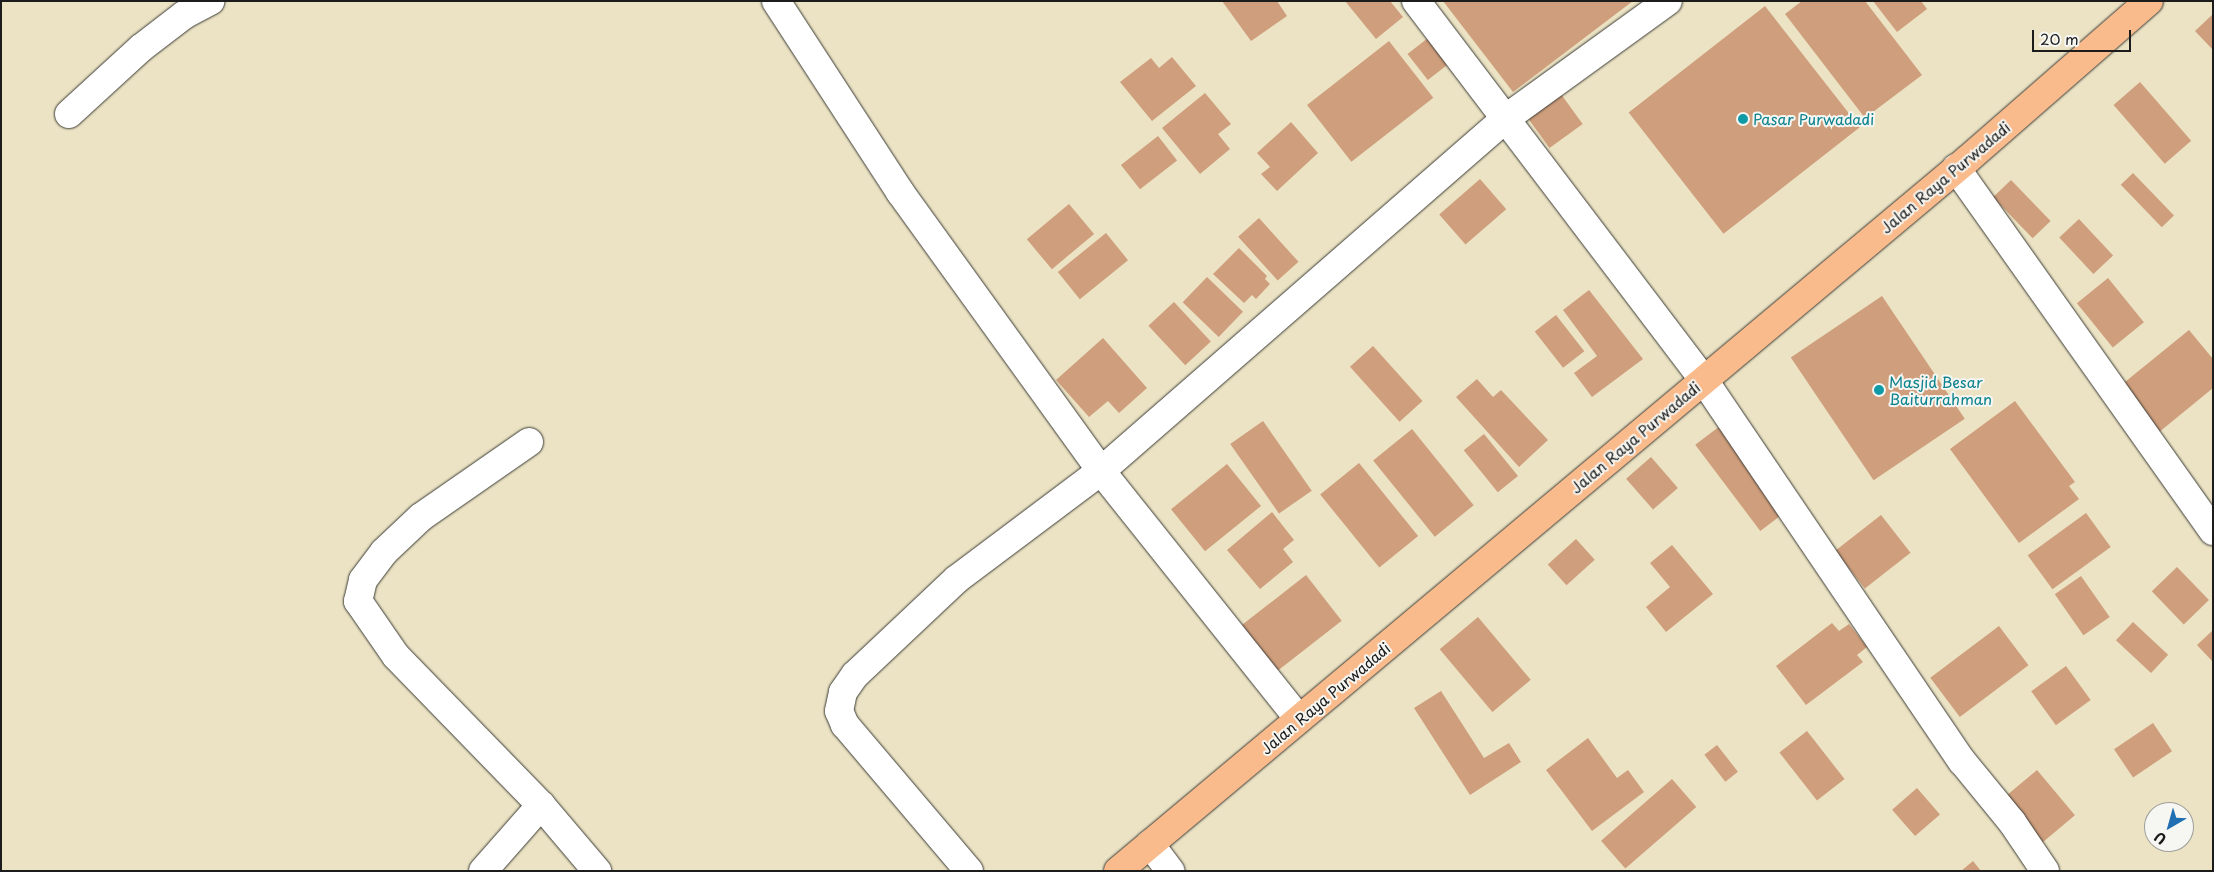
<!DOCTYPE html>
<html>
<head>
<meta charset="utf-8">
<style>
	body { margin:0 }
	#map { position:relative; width:2214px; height:872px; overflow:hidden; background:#ebe3c4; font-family:"Playpen Sans",sans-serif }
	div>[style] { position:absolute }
	.building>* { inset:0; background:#cf9e7c; transform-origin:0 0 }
	.roads { filter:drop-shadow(0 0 1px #3b3a35) drop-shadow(0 0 1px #3b3a35) }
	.minor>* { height:28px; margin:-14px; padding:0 14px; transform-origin:14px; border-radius:14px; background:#fff }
	.major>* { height:28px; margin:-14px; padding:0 14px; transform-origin:14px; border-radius:14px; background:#fabb8c }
	.dots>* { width:14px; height:14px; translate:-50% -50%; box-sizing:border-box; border:2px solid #f6f6f2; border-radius:50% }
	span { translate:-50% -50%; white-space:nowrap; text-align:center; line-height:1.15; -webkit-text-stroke:4px #f6f6f2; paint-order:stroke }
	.culture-label { font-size:15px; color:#0d838f }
	.left { translate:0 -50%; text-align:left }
	.street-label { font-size:15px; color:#1c1c1c }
	.frame { position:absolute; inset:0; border:2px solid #1c1c1c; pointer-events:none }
	.north { position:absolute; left:2144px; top:802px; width:50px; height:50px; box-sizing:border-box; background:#f6f6f2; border:1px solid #9f9f9c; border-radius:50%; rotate:218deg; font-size:14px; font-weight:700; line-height:20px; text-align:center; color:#1c1c1c }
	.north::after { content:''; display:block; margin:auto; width:18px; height:22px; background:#1f6fb2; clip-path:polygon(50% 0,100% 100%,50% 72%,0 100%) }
	.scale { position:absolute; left:2032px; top:30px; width:99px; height:22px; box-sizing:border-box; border:2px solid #1c1c1c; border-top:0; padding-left:6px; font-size:15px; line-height:18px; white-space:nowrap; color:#1c1c1c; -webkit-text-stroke:4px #f6f6f2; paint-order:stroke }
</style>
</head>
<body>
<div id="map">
	<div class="building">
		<i style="clip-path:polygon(1222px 1px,1277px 1px,1287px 16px,1251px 41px)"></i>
		<i style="clip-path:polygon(1345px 1px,1390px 1px,1403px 17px,1376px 39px)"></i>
		<i style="clip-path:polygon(1443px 1px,1633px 1px,1513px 92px)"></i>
		<i style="clip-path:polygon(1802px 1px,1865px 1px,1922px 75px,1865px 118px,1785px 14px)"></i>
		<i style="clip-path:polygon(1873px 1px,1921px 1px,1927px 9px,1897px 32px)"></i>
		<i style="left:1765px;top:6px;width:154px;height:173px;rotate:52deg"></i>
		<i style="clip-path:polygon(2213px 14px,2213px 50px,2195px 31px)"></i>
		<i style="left:1428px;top:38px;width:33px;height:26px;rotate:52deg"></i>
		<i style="left:1389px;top:41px;width:72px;height:104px;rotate:52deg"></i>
		<i style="clip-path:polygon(1172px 57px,1196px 86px,1152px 121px,1120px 82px,1151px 58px,1159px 68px)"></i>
		<i style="left:2140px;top:82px;width:78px;height:35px;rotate:49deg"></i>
		<i style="left:1558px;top:90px;width:42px;height:41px;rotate:54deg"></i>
		<i style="clip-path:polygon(1205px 93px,1231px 124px,1218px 134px,1230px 149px,1200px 174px,1162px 128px)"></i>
		<i style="clip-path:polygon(1291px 122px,1318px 153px,1277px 191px,1261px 174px,1270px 167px,1257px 153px)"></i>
		<i style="left:1158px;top:136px;width:31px;height:47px;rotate:52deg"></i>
		<i style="left:2133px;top:173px;width:59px;height:17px;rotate:46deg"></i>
		<i style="left:1480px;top:179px;width:40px;height:54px;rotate:49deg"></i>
		<i style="left:2011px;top:180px;width:57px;height:25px;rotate:46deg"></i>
		<i style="left:1069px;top:204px;width:39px;height:55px;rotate:50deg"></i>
		<i style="left:1259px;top:218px;width:59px;height:28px;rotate:48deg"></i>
		<i style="left:2079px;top:219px;width:50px;height:27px;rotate:47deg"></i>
		<i style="left:1106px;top:233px;width:35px;height:62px;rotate:51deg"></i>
		<i style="clip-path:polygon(1239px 248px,1267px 276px,1265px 279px,1270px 284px,1256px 299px,1252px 295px,1244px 303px,1213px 274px)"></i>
		<i style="left:1207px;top:277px;width:50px;height:35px;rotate:44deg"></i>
		<i style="left:2108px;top:278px;width:57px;height:40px;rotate:51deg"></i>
		<i style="clip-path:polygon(1589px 290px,1643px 359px,1592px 397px,1574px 373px,1597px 356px,1563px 310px)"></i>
		<i style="left:1882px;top:296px;width:148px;height:110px;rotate:56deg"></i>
		<i style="left:1174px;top:302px;width:54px;height:35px;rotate:47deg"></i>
		<i style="left:1556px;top:315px;width:46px;height:27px;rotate:52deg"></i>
		<i style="clip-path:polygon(2189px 330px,2213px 359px,2213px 388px,2158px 433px,2120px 386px)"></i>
		<i style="clip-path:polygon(1103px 338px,1147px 388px,1119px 413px,1108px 401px,1089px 417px,1056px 380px)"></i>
		<i style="left:1373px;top:346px;width:74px;height:31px;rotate:48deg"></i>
		<i style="clip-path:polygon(1477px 379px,1493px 397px,1501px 390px,1548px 440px,1519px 467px,1456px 397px)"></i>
		<i style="clip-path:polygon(2015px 401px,2075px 482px,2069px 486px,2079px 499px,2019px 543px,1950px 449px)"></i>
		<i style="left:1263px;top:421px;width:85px;height:40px;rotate:55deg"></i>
		<i style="left:1720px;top:426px;width:108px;height:31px;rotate:53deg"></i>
		<i style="left:1412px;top:429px;width:98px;height:50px;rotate:51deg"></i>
		<i style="left:1484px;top:434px;width:54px;height:26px;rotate:51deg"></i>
		<i style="left:1651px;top:457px;width:41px;height:33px;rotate:49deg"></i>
		<i style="left:1359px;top:463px;width:94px;height:50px;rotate:51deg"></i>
		<i style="left:1227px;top:464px;width:54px;height:72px;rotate:51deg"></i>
		<i style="clip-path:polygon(1272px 512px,1294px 540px,1283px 549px,1293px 562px,1260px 589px,1227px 550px)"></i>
		<i style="left:2086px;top:513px;width:42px;height:72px;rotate:54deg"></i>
		<i style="left:1881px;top:515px;width:48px;height:58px;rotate:52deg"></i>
		<i style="left:1576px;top:539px;width:28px;height:38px;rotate:48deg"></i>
		<i style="clip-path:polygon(1672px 545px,1713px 594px,1666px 632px,1646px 607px,1670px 587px,1650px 563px)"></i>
		<i style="left:2177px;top:567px;width:46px;height:35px;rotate:46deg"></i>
		<i style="left:1306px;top:575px;width:58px;height:85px;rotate:52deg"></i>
		<i style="left:2081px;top:576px;width:50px;height:32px;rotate:55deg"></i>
		<i style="left:1478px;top:617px;width:82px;height:50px;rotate:50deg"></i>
		<i style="left:2133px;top:622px;width:48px;height:25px;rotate:43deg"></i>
		<i style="clip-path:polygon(1832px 623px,1839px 631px,1849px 624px,1867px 647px,1857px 655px,1863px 662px,1806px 705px,1776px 666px)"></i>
		<i style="left:1999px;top:626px;width:49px;height:86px;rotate:53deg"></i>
		<i style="clip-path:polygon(2213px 630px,2213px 662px,2197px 645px)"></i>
		<i style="left:2066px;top:666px;width:42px;height:43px;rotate:54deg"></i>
		<i style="clip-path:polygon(1441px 691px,1484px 758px,1509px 743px,1521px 762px,1470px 795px,1414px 708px)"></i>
		<i style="left:2153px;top:723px;width:34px;height:47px;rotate:56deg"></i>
		<i style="left:1807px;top:731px;width:61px;height:35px;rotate:52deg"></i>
		<i style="clip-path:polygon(1588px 738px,1617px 778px,1628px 770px,1644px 792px,1592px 831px,1546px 770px)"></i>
		<i style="left:1717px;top:745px;width:34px;height:16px;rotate:52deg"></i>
		<i style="left:2037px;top:770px;width:59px;height:44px;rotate:50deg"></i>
		<i style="left:1672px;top:779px;width:37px;height:94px;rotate:49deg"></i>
		<i style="left:1917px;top:788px;width:35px;height:33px;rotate:49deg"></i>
		<i style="clip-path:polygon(1973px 861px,1981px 871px,1961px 871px)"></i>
	</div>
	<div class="roads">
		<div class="minor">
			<i style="left:776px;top:1px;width:228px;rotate:57deg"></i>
			<i style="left:900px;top:192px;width:344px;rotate:54.2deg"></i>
			<i style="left:1101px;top:471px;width:317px;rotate:51.4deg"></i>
			<i style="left:1416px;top:1px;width:475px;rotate:52.8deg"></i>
			<i style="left:1703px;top:379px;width:462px;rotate:55.9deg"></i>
			<i style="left:1962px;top:761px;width:79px;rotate:50.7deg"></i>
			<i style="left:2012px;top:822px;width:59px;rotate:56deg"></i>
			<i style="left:69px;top:114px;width:98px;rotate:-42.5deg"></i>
			<i style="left:141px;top:48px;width:54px;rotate:-37.5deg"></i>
			<i style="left:184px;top:15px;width:30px;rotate:-28deg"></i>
			<i style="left:1956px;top:168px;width:445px;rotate:54.7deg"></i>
			<i style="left:529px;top:442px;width:131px;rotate:145.2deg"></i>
			<i style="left:421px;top:517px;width:51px;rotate:136.6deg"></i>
			<i style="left:384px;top:552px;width:35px;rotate:127deg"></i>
			<i style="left:363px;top:580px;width:22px;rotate:103deg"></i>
			<i style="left:358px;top:601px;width:67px;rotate:55.4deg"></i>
			<i style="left:396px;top:656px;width:208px;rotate:45.8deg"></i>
			<i style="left:541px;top:805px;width:87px;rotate:49.7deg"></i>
			<i style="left:1150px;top:844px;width:34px;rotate:53deg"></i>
			<i style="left:483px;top:871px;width:88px;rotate:-48.7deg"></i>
			<i style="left:969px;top:871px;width:192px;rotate:-130.3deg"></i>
			<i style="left:845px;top:725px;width:15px;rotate:-113deg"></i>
			<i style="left:839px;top:711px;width:19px;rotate:-78deg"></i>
			<i style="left:843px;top:692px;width:21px;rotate:-55deg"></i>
			<i style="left:855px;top:675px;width:140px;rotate:-43.3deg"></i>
			<i style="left:957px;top:579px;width:180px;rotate:-36.9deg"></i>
			<i style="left:1101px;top:471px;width:536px;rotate:-41.07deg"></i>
			<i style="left:1505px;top:119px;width:201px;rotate:-35.9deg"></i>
		</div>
		<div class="major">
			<i style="left:1118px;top:871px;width:1109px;rotate:-39.95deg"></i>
			<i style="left:1968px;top:159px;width:240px;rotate:-41.1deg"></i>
		</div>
	</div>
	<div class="dots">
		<i style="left:1743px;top:119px;background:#0f9aa8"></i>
		<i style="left:1879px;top:390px;background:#0f9aa8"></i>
	</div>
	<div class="culture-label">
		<span class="left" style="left:1753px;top:119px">Pasar Purwadadi</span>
		<span class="left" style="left:1889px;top:390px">Masjid Besar<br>Baiturrahman</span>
	</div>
	<div class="street-label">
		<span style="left:1945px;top:177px;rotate:-40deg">Jalan Raya Purwadadi</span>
		<span style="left:1635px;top:437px;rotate:-40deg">Jalan Raya Purwadadi</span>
		<span style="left:1325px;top:698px;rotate:-40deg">Jalan Raya Purwadadi</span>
	</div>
	<div class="frame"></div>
	<div class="north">U</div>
	<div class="scale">20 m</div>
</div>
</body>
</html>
